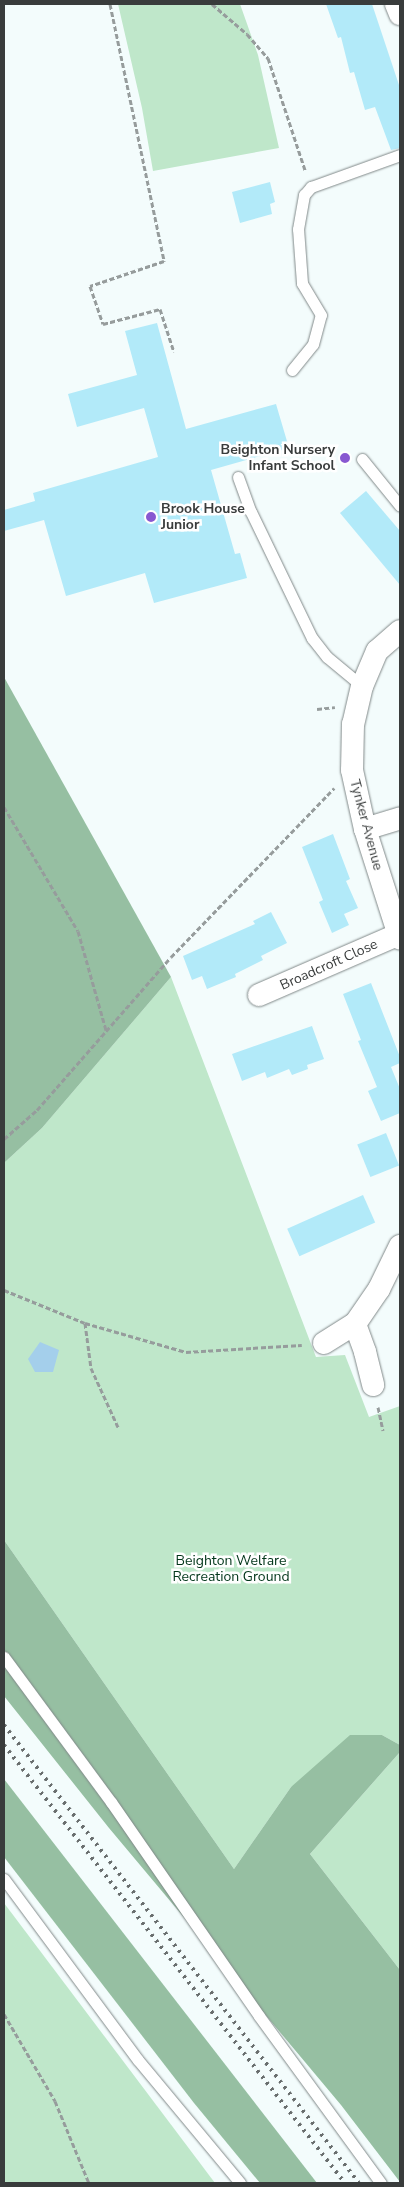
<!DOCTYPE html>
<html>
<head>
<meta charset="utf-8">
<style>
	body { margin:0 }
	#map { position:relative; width:404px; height:2187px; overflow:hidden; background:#f3fcfc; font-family:"Nunito Sans",sans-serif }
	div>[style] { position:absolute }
	.green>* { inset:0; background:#bfe7ca }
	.forest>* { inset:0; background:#96bfa2 }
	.water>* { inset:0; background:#a4cfeb }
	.building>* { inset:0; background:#b2eaf9; transform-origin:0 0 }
	.path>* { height:3px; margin-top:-1.5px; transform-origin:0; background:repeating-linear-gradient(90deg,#969c9c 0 5px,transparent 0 7.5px) }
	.roads { filter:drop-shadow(0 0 1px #818989) drop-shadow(0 0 1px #818989) }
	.lane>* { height:11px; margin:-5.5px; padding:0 5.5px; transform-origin:5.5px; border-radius:5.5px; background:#fff }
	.street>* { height:22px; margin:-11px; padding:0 11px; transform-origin:11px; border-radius:11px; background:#fff }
	.rail>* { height:4px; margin-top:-2px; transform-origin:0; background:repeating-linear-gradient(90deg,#696e6e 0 2.5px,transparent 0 7.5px) }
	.dots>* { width:14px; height:14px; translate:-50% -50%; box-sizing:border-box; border:2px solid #fff; border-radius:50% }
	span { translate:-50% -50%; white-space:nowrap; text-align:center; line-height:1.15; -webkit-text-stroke:5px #fff; paint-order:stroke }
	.poi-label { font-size:14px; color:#393c3c; font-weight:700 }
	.right { translate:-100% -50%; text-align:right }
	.left { translate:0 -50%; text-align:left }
	.street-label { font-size:14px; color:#393c3c }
	.park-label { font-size:14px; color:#02361a }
	.frame { position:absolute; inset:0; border:5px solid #393c3c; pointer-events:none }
</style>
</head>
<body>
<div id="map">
	<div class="green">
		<i style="clip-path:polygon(118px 4px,240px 4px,258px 55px,279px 148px,153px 171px,142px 108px)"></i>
		<i style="clip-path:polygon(171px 977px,316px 1357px,345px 1355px,369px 1417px,400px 1406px,400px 1745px,382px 1735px,291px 1787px,234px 1869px,4px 1540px,4px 1163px,42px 1128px)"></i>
		<i style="clip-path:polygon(400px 1752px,400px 1970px,310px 1854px)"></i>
		<i style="clip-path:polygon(4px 1903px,215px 2183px,4px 2183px)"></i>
	</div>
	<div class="forest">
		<i style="clip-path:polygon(4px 677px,171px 977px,42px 1128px,4px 1163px)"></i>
		<i style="clip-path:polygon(4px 1540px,234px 1869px,291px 1787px,350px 1735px,382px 1735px,400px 1745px,400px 1752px,310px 1854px,400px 1970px,400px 2182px,341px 2105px,109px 1828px,4px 1696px)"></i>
		<i style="clip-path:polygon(4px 1779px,317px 2183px,260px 2183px,194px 2103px,4px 1857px)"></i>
	</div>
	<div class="water">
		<i style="clip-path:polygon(40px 1342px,59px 1350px,53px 1372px,35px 1372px,28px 1359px)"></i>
	</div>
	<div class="building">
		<i style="clip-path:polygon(326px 4px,372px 4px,400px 88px,400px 148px,391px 150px,375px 107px,365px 110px,354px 72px,350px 73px,341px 37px,338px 38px)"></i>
		<i style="clip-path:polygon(270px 182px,275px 202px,270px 204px,272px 214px,240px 223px,232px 192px)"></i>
		<i style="clip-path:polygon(157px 323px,186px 429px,276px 404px,289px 448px,211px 470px,235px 554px,240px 553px,247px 578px,154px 603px,145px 573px,66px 596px,44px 520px,4px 531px,4px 510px,35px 501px,33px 493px,158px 457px,144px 408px,77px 427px,68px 394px,137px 375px,125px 331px)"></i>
		<i style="clip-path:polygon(366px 491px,400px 531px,400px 585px,340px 513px)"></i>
		<i style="clip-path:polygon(333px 834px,350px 879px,346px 881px,358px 908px,344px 914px,349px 925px,332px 933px,319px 902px,323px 900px,302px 847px)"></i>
		<i style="clip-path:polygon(271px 912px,287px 943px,261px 956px,263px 960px,235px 974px,236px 977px,207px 989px,202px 976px,192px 980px,183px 956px,255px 924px,253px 921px)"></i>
		<i style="clip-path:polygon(371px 983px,400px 1057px,400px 1063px,391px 1067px,400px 1089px,400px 1113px,381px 1121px,368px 1091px,377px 1087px,358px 1041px,361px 1040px,343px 994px)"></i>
		<i style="clip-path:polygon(312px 1026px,324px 1059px,307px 1065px,308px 1069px,292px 1075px,289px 1069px,267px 1078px,265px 1072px,242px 1081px,232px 1054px)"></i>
		<i style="left:386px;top:1133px;width:35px;height:31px;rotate:68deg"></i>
		<i style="left:363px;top:1195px;width:30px;height:83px;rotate:66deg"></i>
	</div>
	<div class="path">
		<i style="left:110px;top:4px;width:263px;rotate:78.1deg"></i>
		<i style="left:164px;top:261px;width:78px;rotate:161.3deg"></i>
		<i style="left:90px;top:286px;width:40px;rotate:71.1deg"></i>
		<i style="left:103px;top:324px;width:59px;rotate:-14.7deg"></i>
		<i style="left:160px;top:309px;width:45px;rotate:72deg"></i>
		<i style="left:212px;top:4px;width:46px;rotate:40.6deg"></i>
		<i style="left:247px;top:34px;width:32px;rotate:49deg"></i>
		<i style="left:268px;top:58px;width:118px;rotate:71.7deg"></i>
		<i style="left:317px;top:709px;width:18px;rotate:-6deg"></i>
		<i style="left:4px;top:807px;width:144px;rotate:59.2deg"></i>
		<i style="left:78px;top:931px;width:103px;rotate:74.2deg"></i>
		<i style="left:4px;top:1139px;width:44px;rotate:-41.3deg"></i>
		<i style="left:37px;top:1110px;width:203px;rotate:-48.8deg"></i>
		<i style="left:171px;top:957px;width:235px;rotate:-46deg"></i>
		<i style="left:4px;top:1290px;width:87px;rotate:22.2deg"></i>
		<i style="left:85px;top:1323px;width:105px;rotate:16deg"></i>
		<i style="left:186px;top:1352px;width:116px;rotate:-3.5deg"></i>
		<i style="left:85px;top:1323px;width:45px;rotate:82.4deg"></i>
		<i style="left:91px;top:1368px;width:65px;rotate:65.4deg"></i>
		<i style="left:378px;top:1407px;width:24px;rotate:78deg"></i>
		<i style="left:4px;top:2014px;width:101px;rotate:59.6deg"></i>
		<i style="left:55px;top:2101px;width:89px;rotate:67.5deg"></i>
	</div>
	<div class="roads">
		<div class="lane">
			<i style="left:292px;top:370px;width:33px;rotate:-51deg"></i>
			<i style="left:313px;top:344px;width:30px;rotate:-75deg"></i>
			<i style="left:321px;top:315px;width:37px;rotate:-121deg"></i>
			<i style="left:302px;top:283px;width:54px;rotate:-94.2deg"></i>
			<i style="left:298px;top:229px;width:35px;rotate:-80deg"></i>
			<i style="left:304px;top:195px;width:11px;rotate:-49deg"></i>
			<i style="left:311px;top:187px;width:95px;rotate:-19.8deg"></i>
			<i style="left:362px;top:459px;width:60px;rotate:51deg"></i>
			<i style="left:238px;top:477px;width:37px;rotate:70deg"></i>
			<i style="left:251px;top:512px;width:140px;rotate:64.2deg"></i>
			<i style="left:312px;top:638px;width:24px;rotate:52deg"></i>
			<i style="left:327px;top:657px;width:45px;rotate:39.6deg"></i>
			<i style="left:4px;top:1657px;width:180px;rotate:53.6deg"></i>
			<i style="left:111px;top:1802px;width:260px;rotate:55.3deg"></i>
			<i style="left:259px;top:2016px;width:207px;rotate:53.9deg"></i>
			<i style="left:4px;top:1879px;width:225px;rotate:53.5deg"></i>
			<i style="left:138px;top:2060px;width:160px;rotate:50.3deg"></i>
		</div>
		<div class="street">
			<i style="left:396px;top:4px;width:11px;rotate:68deg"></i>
			<i style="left:400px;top:631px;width:30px;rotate:139deg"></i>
			<i style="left:377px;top:651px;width:38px;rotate:113deg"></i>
			<i style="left:362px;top:686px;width:39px;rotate:103deg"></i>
			<i style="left:353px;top:724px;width:46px;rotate:91.2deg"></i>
			<i style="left:352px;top:770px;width:60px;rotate:77.6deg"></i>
			<i style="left:365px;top:829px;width:115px;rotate:72.3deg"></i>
			<i style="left:365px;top:829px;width:37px;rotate:-17deg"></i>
			<i style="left:259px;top:995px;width:153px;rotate:-23.5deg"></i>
			<i style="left:355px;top:1324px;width:30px;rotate:70deg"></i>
			<i style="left:365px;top:1352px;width:34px;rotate:76deg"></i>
			<i style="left:324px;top:1343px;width:36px;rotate:-32deg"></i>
			<i style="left:355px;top:1324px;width:42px;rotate:-55.6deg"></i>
			<i style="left:379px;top:1289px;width:48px;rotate:-64deg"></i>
		</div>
	</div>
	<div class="rail">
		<i style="left:4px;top:1725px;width:579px;rotate:52.22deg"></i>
		<i style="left:4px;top:1745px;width:555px;rotate:52.1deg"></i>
	</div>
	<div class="dots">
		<i style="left:345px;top:458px;background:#8858d1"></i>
		<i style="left:151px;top:517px;background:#8858d1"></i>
	</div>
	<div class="poi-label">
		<span class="right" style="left:335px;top:458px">Beighton Nursery<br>Infant School</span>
		<span class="left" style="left:161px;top:517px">Brook House<br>Junior</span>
	</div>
	<div class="street-label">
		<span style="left:366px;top:825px;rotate:75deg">Tynker Avenue</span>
		<span style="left:329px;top:965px;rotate:-24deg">Broadcroft Close</span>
	</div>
	<div class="park-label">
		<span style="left:231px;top:1569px">Beighton Welfare<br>Recreation Ground</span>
	</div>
	<div class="frame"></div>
</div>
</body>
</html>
